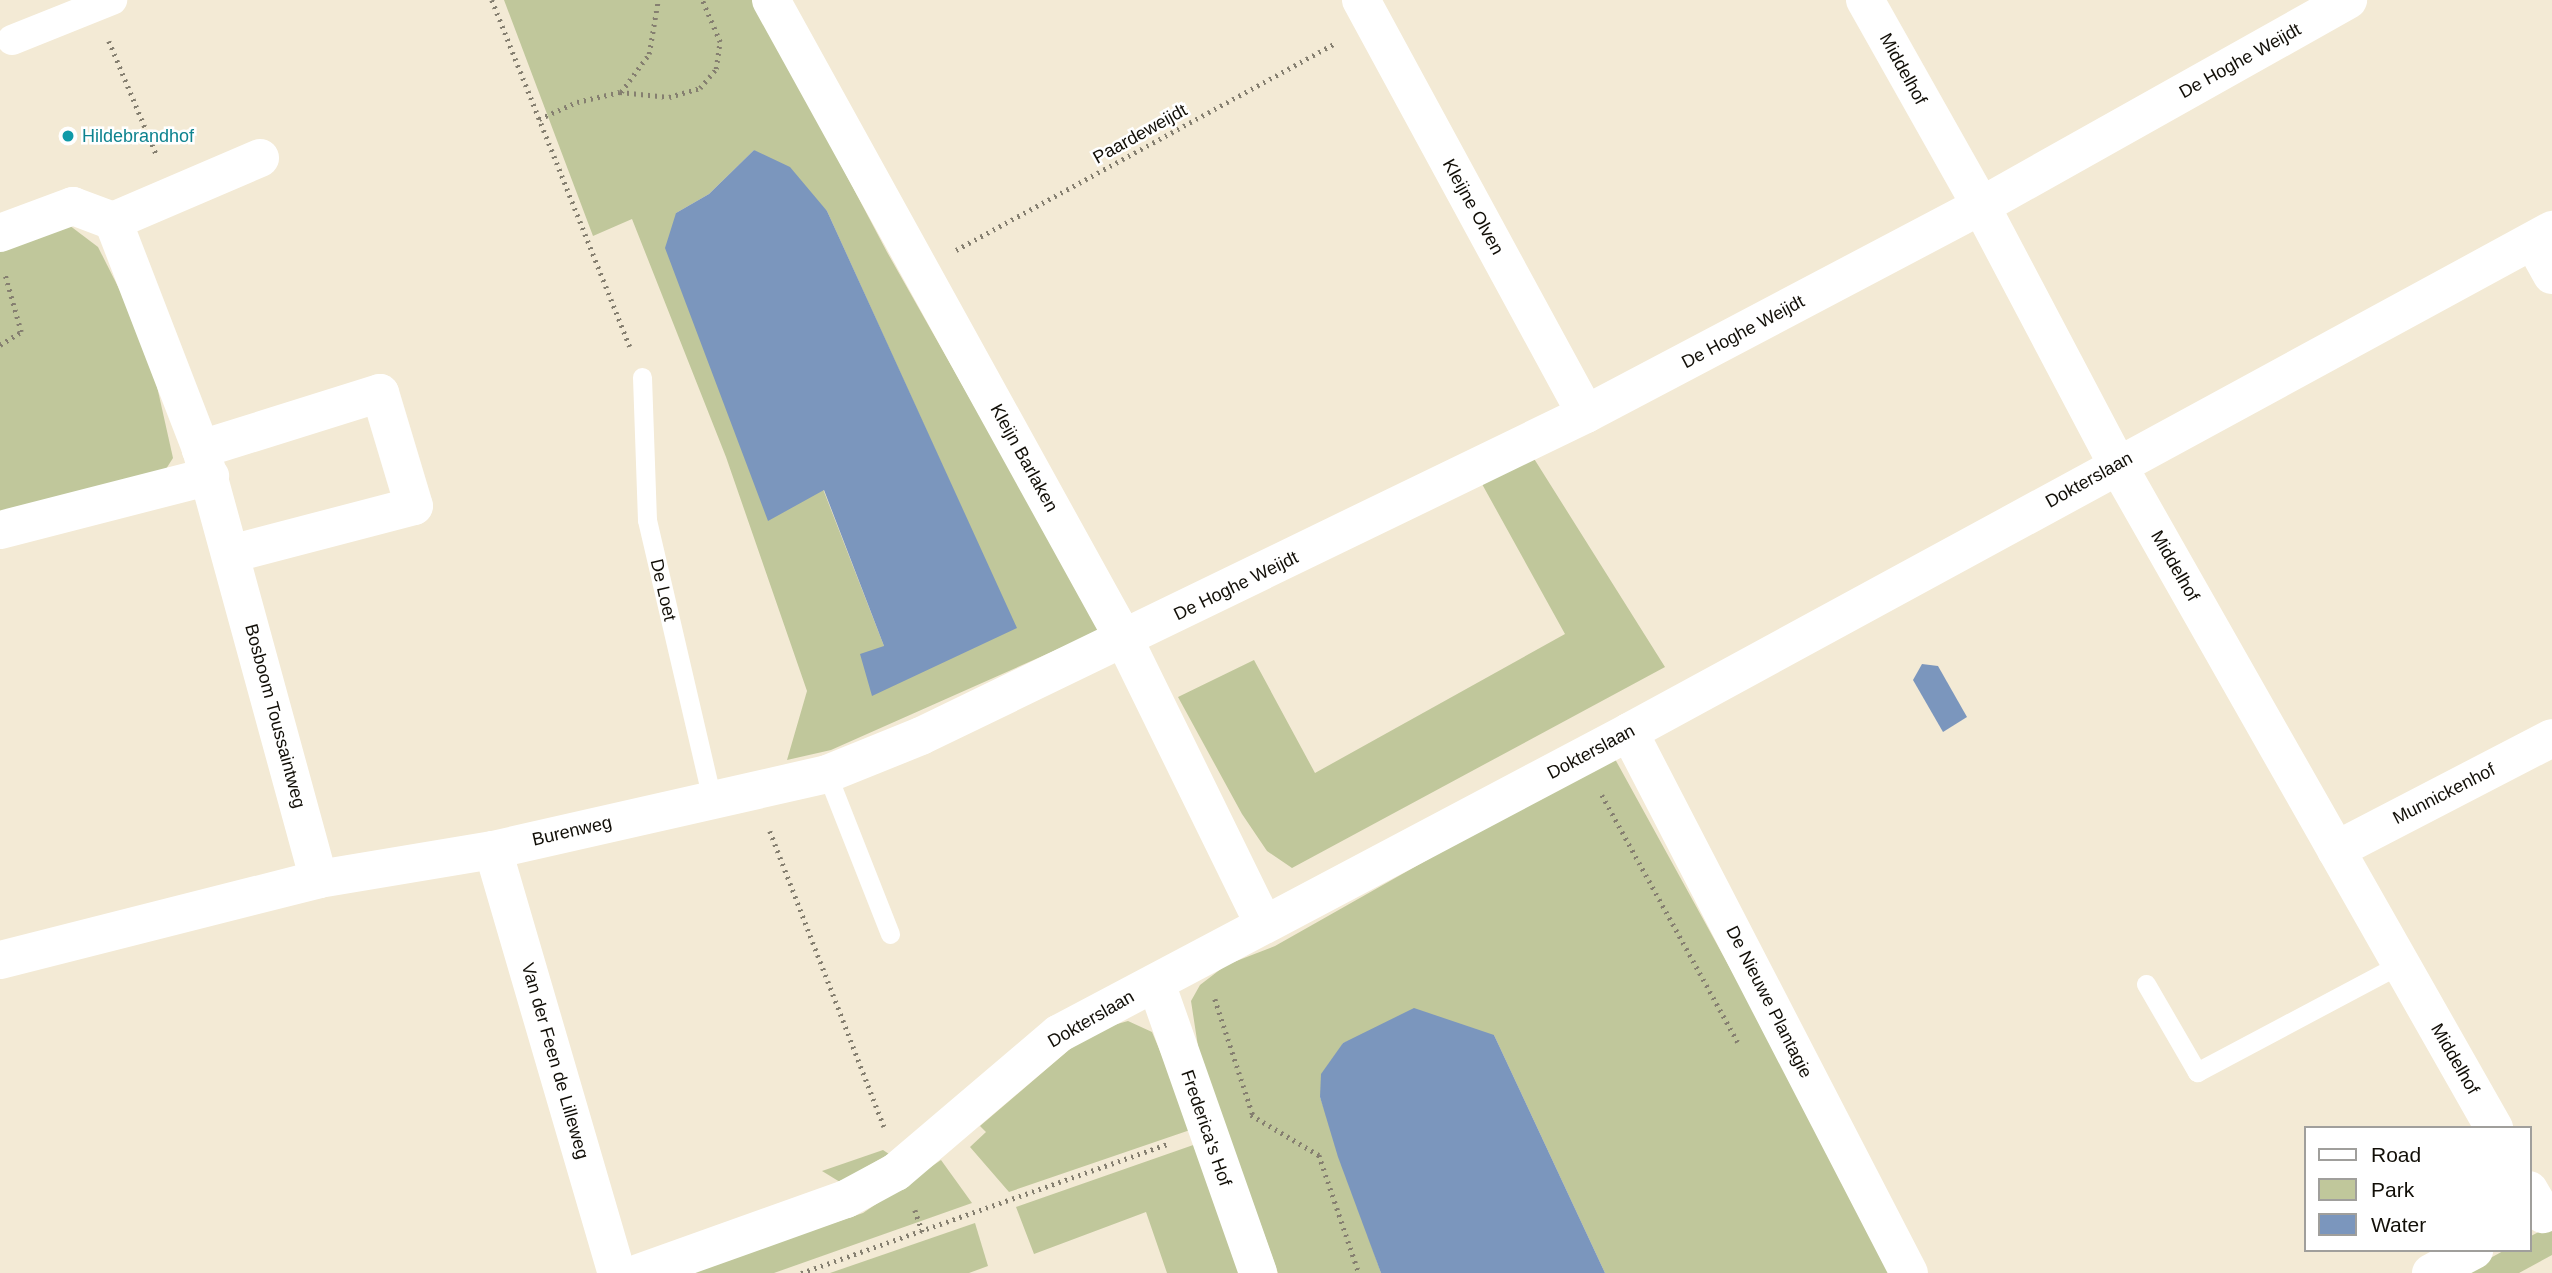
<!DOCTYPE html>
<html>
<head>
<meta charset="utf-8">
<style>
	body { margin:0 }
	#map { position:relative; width:2552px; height:1273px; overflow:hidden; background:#f3ead5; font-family:Helvetica,sans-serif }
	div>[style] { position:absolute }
	.green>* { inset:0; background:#c0c79b }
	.water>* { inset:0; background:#7b96bd }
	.path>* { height:4.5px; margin-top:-2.25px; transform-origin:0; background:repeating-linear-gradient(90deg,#857f70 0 2px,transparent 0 7px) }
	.service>* { height:19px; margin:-9.5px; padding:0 9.5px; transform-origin:9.5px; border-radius:9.5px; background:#fff }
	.pedestrian>* { height:30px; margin:-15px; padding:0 15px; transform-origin:15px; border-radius:15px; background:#fff }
	.minor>* { height:38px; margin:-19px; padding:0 19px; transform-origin:19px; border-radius:19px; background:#fff }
	.dots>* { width:19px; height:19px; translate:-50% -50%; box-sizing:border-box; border:4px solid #fff; border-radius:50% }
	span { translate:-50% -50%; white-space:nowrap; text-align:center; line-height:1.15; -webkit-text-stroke:5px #fff; paint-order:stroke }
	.street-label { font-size:18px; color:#120f08 }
	.culture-label { font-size:18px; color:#0d838f }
	.left { translate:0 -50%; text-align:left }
	.legend { position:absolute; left:2304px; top:1126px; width:228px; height:126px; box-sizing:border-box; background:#fff; border:2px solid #a09f9c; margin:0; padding:9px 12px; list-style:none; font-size:21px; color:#120f08 }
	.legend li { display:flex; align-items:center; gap:14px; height:35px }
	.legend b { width:35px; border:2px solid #a09f9c }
</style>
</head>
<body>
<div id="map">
	<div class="green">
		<i style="clip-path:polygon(evenodd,504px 0,754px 0,887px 252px,1101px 630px,831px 750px,787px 760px,807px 691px,726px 457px,632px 219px,593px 236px,504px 0,754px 150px,827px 211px,1016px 628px,884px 646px,823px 489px,676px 213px,709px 194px,754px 150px)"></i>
		<i style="clip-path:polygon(65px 222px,98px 247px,148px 346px,173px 458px,159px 480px,0 518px,0 249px)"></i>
		<i style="clip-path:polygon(1533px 457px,1665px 667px,1292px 868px,1267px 851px,1242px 814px,1178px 697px,1254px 660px,1315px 773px,1565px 634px,1482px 484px)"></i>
		<i style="clip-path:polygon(1615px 759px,1898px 1273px,1605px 1273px,1494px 1035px,1358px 1038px,1343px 1043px,1320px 1097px,1381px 1273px,1278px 1273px,1199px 1053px,1191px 1001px,1200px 985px,1226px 965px,1275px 946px,1581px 773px)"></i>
		<i style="clip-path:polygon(1128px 1021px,1152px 1032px,1193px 1129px,1009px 1192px,970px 1147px,986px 1132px,980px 1126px,1071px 1048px,1103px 1028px)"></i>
		<i style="clip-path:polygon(1199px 1143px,1240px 1273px,1167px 1273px,1146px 1212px,1034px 1254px,1016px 1207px)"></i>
		<i style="clip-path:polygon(883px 1150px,889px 1154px,840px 1182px,822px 1171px)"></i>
		<i style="clip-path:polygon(941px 1160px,972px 1203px,774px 1273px,686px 1273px,863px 1213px)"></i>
		<i style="clip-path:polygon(975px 1223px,988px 1266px,969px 1273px,830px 1273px)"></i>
		<i style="clip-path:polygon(2552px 1225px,2552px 1255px,2519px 1273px,2463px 1273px,2505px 1250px,2529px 1250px,2529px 1237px)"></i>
	</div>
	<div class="water">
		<i style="clip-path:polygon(754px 150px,790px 167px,827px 211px,1017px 628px,872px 696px,860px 654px,884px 646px,824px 490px,768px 521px,665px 248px,676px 213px,709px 194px)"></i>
		<i style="clip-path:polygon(1922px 664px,1938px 666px,1967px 717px,1943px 732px,1913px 680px)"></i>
		<i style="clip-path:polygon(1414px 1008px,1494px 1035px,1605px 1273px,1381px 1273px,1338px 1157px,1320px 1097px,1321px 1074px,1343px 1043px)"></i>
	</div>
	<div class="path">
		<i style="left:492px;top:0;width:373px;rotate:68.3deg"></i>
		<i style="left:109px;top:41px;width:125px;rotate:67.3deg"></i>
		<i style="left:621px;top:92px;width:47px;rotate:-53.6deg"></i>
		<i style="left:649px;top:54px;width:55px;rotate:-80.5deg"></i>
		<i style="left:539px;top:119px;width:42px;rotate:-24.1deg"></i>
		<i style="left:577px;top:102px;width:44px;rotate:-13.1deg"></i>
		<i style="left:620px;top:92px;width:49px;rotate:5.8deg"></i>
		<i style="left:669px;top:97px;width:32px;rotate:-16deg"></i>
		<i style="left:700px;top:88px;width:25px;rotate:-50deg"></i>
		<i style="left:716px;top:69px;width:27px;rotate:-82deg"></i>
		<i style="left:720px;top:42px;width:46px;rotate:-113.2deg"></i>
		<i style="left:956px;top:250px;width:432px;rotate:-28.6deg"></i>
		<i style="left:0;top:345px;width:25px;rotate:-32deg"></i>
		<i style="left:21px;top:332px;width:59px;rotate:-105.7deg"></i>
		<i style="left:1602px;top:795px;width:282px;rotate:61.2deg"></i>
		<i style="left:770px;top:831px;width:317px;rotate:68.9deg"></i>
		<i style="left:1215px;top:999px;width:122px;rotate:71.9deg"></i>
		<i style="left:1251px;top:1115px;width:79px;rotate:30.5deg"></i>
		<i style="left:1319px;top:1155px;width:125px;rotate:71.3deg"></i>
		<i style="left:915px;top:1210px;width:24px;rotate:71deg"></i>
		<i style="left:801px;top:1273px;width:388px;rotate:-19.4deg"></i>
	</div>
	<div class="service">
		<i style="left:642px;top:377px;width:143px;rotate:88deg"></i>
		<i style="left:647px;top:520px;width:286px;rotate:76.9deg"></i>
		<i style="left:827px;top:774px;width:172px;rotate:68.5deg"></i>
		<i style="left:2146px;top:984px;width:102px;rotate:59.9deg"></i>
		<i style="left:2197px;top:1072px;width:230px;rotate:-28deg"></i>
	</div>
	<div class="pedestrian">
		<i style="left:12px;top:40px;width:108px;rotate:-21.8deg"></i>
	</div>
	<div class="minor">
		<i style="left:771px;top:0;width:732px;rotate:61.09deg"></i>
		<i style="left:1125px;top:641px;width:314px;rotate:63.9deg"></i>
		<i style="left:1361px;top:0;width:471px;rotate:61.5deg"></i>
		<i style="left:1865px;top:0;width:236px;rotate:60.6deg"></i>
		<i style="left:1981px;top:206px;width:292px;rotate:62.2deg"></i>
		<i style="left:2117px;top:464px;width:764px;rotate:60.41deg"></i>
		<i style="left:0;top:233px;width:78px;rotate:-20.3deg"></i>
		<i style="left:73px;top:206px;width:43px;rotate:20.6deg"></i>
		<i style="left:2533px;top:241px;width:39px;rotate:61deg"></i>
		<i style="left:201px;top:449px;width:244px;rotate:-111.1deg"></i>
		<i style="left:113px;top:221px;width:160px;rotate:-23.2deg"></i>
		<i style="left:0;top:530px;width:217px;rotate:-14.4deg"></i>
		<i style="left:231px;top:554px;width:189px;rotate:-14.7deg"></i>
		<i style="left:414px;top:506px;width:118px;rotate:-106.7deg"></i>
		<i style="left:380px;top:393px;width:188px;rotate:162.6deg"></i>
		<i style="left:201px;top:449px;width:446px;rotate:74.7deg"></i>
		<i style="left:1629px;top:732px;width:609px;rotate:62.64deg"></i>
		<i style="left:493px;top:850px;width:441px;rotate:73.7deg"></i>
		<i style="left:2336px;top:850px;width:243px;rotate:-27.4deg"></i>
		<i style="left:0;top:960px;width:329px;rotate:-14.2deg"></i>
		<i style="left:319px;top:879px;width:176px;rotate:-9.5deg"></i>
		<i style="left:493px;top:850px;width:343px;rotate:-12.8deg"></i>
		<i style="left:827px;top:774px;width:101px;rotate:-22deg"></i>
		<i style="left:921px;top:736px;width:739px;rotate:-25.84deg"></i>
		<i style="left:1586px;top:414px;width:446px;rotate:-27.8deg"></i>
		<i style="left:1981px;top:206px;width:421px;rotate:-29.3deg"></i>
		<i style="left:1156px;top:983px;width:307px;rotate:70.6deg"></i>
		<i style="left:2529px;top:1190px;width:28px;rotate:60deg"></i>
		<i style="left:639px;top:1273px;width:220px;rotate:-19.7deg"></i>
		<i style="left:846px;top:1199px;width:57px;rotate:-28.4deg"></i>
		<i style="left:896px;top:1172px;width:213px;rotate:-40.4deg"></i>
		<i style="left:1058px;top:1034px;width:646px;rotate:-27.87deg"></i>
		<i style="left:1629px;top:732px;width:1051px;rotate:-28.54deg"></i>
		<i style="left:2431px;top:1273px;width:49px;rotate:-28.1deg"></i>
	</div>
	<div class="dots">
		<i style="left:68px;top:136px;background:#0f9aa8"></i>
	</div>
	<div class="street-label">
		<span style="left:2240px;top:61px;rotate:-29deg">De Hoghe Weijdt</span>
		<span style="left:1903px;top:69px;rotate:61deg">Middelhof</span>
		<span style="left:1140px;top:134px;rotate:-29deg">Paardeweijdt</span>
		<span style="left:1473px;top:207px;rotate:61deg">Kleijne Olven</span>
		<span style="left:1743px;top:332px;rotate:-28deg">De Hoghe Weijdt</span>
		<span style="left:1024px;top:458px;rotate:61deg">Kleijn Barlaken</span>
		<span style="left:2089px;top:480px;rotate:-29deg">Dokterslaan</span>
		<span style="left:2175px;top:566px;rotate:60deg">Middelhof</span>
		<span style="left:1236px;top:586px;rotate:-26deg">De Hoghe Weijdt</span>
		<span style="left:663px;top:590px;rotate:77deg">De Loet</span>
		<span style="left:275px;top:716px;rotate:75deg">Bosboom Toussaintweg</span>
		<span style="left:1591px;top:752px;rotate:-28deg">Dokterslaan</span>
		<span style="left:2444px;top:794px;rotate:-27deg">Munnickenhof</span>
		<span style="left:572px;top:831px;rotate:-13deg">Burenweg</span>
		<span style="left:1769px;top:1002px;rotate:63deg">De Nieuwe Plantagie</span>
		<span style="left:1091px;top:1019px;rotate:-30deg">Dokterslaan</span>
		<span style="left:2455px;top:1059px;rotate:60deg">Middelhof</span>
		<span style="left:555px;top:1061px;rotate:74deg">Van der Feen de Lilleweg</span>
		<span style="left:1206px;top:1128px;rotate:71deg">Frederica's Hof</span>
	</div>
	<div class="culture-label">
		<span class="left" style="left:82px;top:136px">Hildebrandhof</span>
	</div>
	<ul class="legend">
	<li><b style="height:9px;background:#fff"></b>Road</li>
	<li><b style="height:19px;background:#c0c79b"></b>Park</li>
	<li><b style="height:19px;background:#7b96bd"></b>Water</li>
	</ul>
</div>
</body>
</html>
